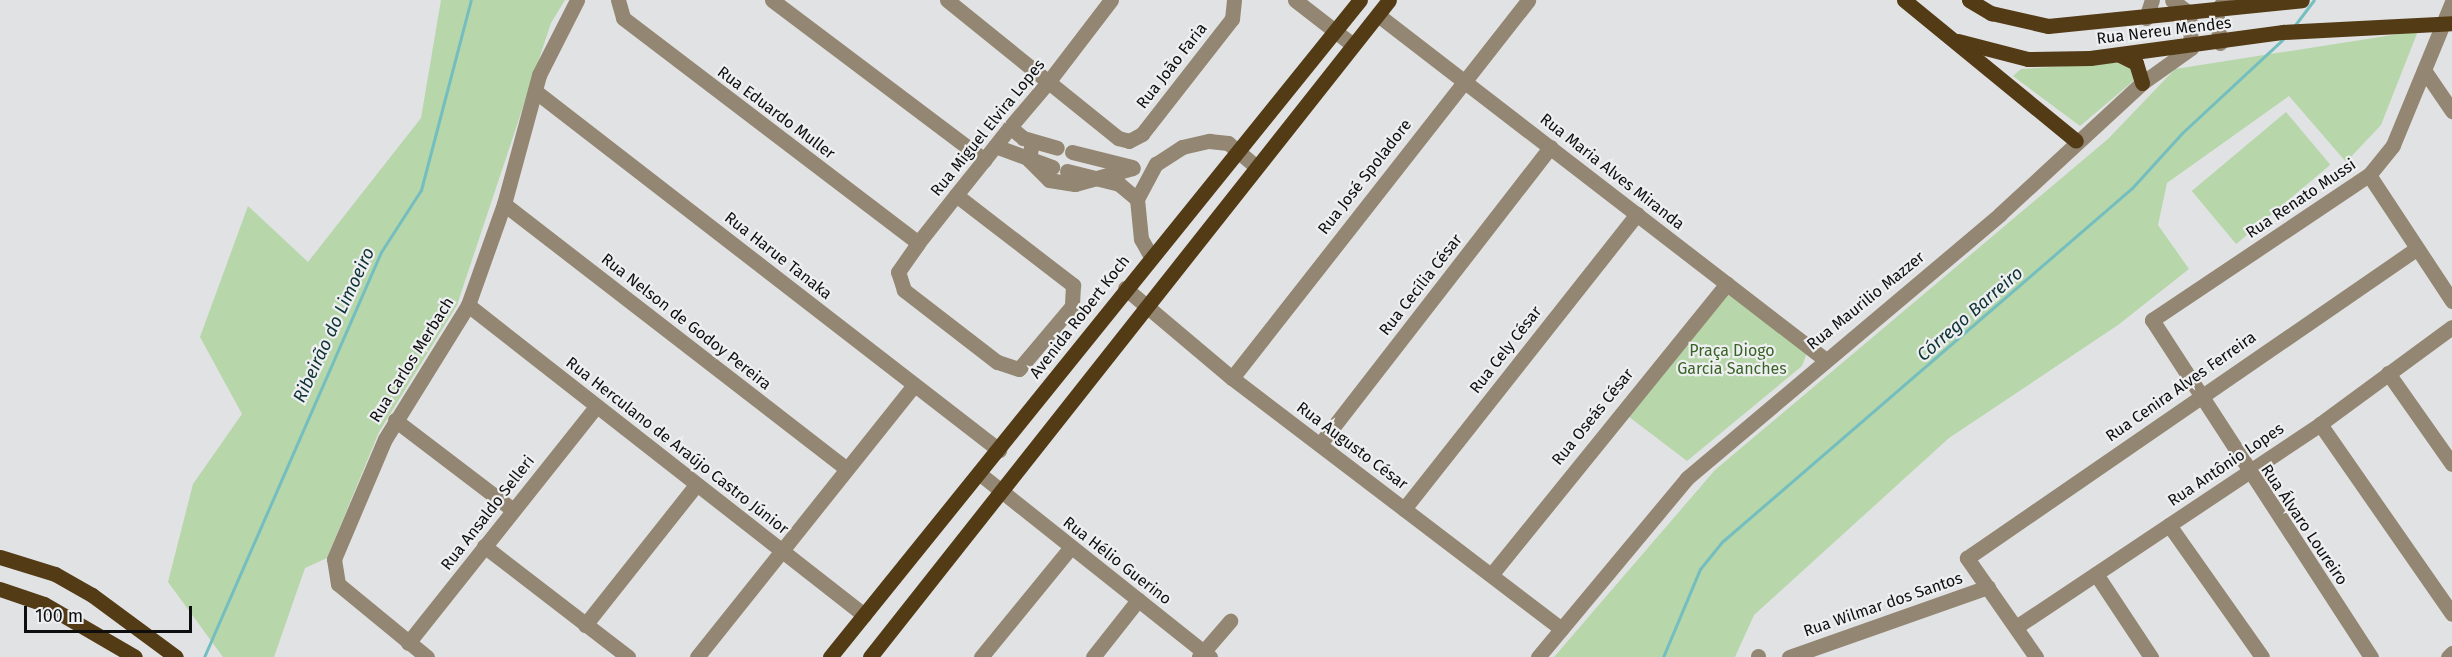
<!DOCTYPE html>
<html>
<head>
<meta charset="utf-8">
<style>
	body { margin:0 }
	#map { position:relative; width:2452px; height:657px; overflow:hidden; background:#e1e2e4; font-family:"Fira Sans",sans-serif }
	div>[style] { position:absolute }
	.green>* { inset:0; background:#b7d6aa; transform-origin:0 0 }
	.stream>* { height:3px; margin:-1.5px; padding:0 1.5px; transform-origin:1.5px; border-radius:1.5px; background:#75bec0 }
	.minor>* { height:15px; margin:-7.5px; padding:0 7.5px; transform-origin:7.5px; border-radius:7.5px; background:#938672 }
	.major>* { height:15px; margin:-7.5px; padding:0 7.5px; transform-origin:7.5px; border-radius:7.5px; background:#533b16 }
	span { translate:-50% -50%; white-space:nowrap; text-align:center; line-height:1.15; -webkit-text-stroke:4.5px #eeeff1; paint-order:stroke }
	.street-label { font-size:16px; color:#0e0e0f }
	.park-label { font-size:16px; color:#3a6426 }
	.water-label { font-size:18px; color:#0f3435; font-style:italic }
	.scale { position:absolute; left:24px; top:606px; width:168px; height:27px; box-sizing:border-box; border:3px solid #0e0e0f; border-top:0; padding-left:8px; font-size:18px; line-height:21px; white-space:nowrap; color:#0e0e0f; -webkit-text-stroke:4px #eeeff1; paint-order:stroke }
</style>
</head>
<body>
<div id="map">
	<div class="green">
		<i style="clip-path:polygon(441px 0,565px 0,551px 23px,457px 305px,379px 432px,327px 558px,305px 568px,274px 657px,223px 657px,168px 582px,193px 484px,242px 414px,200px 337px,248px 206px,308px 262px,421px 118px)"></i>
		<i style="clip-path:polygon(2418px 31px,2381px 125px,2346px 162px,2289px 96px,2167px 183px,2158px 225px,2189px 269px,2118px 325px,1949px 438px,1754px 615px,1735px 657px,1554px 657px,1715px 470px,2108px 139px,2175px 69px)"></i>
		<i style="clip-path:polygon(2127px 62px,2138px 77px,2080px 126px,2013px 76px,2021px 69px)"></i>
		<i style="left:2286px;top:112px;width:69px;height:123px;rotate:50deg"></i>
		<i style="clip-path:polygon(1726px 292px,1807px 353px,1802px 366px,1687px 461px,1620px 410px)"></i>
	</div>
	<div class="stream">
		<i style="left:2295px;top:25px;width:31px;rotate:-53deg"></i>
		<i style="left:204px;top:657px;width:442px;rotate:-66.4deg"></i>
		<i style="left:381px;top:252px;width:74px;rotate:-57.2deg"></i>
		<i style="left:421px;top:190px;width:196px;rotate:-75.3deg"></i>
		<i style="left:1663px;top:657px;width:95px;rotate:-67.2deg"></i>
		<i style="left:1700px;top:569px;width:36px;rotate:-51deg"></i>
		<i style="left:1723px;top:541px;width:540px;rotate:-40.8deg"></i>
		<i style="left:2132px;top:188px;width:74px;rotate:-47.7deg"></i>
		<i style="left:2182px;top:133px;width:138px;rotate:-42.9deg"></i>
	</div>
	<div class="minor">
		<i style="left:618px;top:0;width:19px;rotate:74deg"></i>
		<i style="left:623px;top:18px;width:371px;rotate:37.3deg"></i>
		<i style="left:772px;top:0;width:266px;rotate:37deg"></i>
		<i style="left:947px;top:0;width:220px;rotate:38.9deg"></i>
		<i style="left:1118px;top:138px;width:11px;rotate:15deg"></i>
		<i style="left:1129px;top:141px;width:15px;rotate:-28deg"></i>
		<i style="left:1142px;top:134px;width:146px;rotate:-52deg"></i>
		<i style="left:1232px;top:19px;width:19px;rotate:-84deg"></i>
		<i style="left:1295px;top:0;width:73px;rotate:37.8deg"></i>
		<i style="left:1378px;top:15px;width:562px;rotate:37.62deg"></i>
		<i style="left:2146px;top:18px;width:19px;rotate:-72deg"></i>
		<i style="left:2220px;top:43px;width:32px;rotate:-97deg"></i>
		<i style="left:2216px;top:11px;width:14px;rotate:-51deg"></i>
		<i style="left:2424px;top:70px;width:50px;rotate:55.7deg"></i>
		<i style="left:535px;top:91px;width:587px;rotate:37.73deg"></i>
		<i style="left:1010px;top:127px;width:17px;rotate:40deg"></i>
		<i style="left:1023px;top:138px;width:35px;rotate:16deg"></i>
		<i style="left:1032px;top:141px;width:19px;rotate:99deg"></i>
		<i style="left:1029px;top:160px;width:28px;rotate:45deg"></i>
		<i style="left:1049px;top:180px;width:26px;rotate:9deg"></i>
		<i style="left:1075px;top:184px;width:60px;rotate:-15.4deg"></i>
		<i style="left:995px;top:146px;width:61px;rotate:20.2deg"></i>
		<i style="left:1072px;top:152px;width:62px;rotate:14deg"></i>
		<i style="left:1067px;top:171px;width:54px;rotate:14deg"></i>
		<i style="left:1119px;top:184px;width:23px;rotate:40deg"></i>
		<i style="left:2369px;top:175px;width:151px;rotate:56.6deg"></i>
		<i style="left:956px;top:195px;width:148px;rotate:37.6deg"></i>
		<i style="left:1073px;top:285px;width:21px;rotate:93deg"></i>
		<i style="left:1072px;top:306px;width:82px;rotate:130.1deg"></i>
		<i style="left:1019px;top:369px;width:23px;rotate:-162deg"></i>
		<i style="left:997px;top:362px;width:118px;rotate:-142.3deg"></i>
		<i style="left:904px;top:290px;width:19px;rotate:-108deg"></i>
		<i style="left:898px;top:272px;width:35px;rotate:-55deg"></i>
		<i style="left:918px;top:243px;width:61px;rotate:-51.6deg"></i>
		<i style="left:956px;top:195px;width:45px;rotate:-51.3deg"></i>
		<i style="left:984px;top:160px;width:42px;rotate:-51.8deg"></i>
		<i style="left:1010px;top:127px;width:60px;rotate:-49.7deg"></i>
		<i style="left:1049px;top:81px;width:102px;rotate:-52.6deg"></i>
		<i style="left:504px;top:204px;width:431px;rotate:37.7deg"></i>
		<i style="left:1150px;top:255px;width:18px;rotate:-119deg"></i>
		<i style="left:1141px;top:239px;width:40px;rotate:-95.7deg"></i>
		<i style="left:1137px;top:199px;width:40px;rotate:-62deg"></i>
		<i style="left:1156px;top:164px;width:31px;rotate:-33deg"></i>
		<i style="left:1182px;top:147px;width:28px;rotate:-13deg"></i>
		<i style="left:1209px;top:141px;width:19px;rotate:6deg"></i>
		<i style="left:1228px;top:143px;width:35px;rotate:40deg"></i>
		<i style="left:1125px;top:288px;width:140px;rotate:40.1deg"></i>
		<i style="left:1232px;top:378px;width:414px;rotate:37.3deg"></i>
		<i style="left:468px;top:305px;width:503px;rotate:38.05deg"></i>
		<i style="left:2388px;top:373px;width:111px;rotate:54.9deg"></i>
		<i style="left:1232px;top:378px;width:480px;rotate:-51.9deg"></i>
		<i style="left:395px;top:420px;width:148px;rotate:37.3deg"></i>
		<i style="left:2320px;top:424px;width:231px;rotate:55.2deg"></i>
		<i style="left:1320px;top:444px;width:376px;rotate:-52.2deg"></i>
		<i style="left:980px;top:474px;width:294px;rotate:38.5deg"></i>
		<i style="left:1404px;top:509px;width:376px;rotate:-51.7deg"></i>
		<i style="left:2169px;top:525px;width:161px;rotate:54.8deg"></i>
		<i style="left:484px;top:546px;width:182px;rotate:37.6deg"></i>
		<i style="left:2096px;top:574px;width:100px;rotate:56.5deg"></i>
		<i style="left:1491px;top:575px;width:375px;rotate:-51deg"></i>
		<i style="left:585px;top:625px;width:179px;rotate:-51.6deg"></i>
		<i style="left:2016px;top:627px;width:366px;rotate:-33.7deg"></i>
		<i style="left:2320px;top:424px;width:164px;rotate:-36.3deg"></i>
		<i style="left:408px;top:643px;width:302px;rotate:-51.5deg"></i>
		<i style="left:427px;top:657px;width:115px;rotate:-140.6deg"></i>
		<i style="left:338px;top:584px;width:25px;rotate:-99deg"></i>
		<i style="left:334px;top:559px;width:130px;rotate:-67deg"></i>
		<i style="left:385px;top:439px;width:158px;rotate:-58.2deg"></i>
		<i style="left:468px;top:305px;width:107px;rotate:-70.4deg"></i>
		<i style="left:504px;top:204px;width:134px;rotate:-74.8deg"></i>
		<i style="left:539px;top:75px;width:84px;rotate:-63.1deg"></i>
		<i style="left:697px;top:657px;width:348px;rotate:-51.4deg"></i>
		<i style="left:981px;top:657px;width:142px;rotate:-50.7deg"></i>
		<i style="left:1093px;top:657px;width:73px;rotate:-51.7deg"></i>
		<i style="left:1199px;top:657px;width:48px;rotate:-49.3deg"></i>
		<i style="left:1538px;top:657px;width:233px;rotate:-50.2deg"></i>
		<i style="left:1687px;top:478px;width:409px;rotate:-40.1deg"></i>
		<i style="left:2000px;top:214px;width:193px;rotate:-42.7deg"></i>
		<i style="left:2142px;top:83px;width:60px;rotate:-35.5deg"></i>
		<i style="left:2191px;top:48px;width:35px;rotate:-93deg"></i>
		<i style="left:2189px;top:13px;width:21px;rotate:-143deg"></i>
		<i style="left:1758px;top:657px;width:1px;rotate:-90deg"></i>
		<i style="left:1789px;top:657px;width:211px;rotate:-19.4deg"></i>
		<i style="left:2036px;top:657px;width:121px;rotate:-124.9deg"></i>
		<i style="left:1967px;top:558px;width:545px;rotate:-34.54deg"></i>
		<i style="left:2371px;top:657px;width:402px;rotate:-123deg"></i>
		<i style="left:2152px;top:320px;width:261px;rotate:-33.8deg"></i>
		<i style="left:2369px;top:175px;width:38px;rotate:-51deg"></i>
		<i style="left:2393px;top:145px;width:155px;rotate:-67.6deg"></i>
		<i style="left:2448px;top:657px;width:6px;rotate:-45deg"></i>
	</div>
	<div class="major">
		<i style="left:1904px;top:0;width:222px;rotate:39.3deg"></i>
		<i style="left:1969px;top:0;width:26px;rotate:31deg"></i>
		<i style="left:1991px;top:13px;width:58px;rotate:12.8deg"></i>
		<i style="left:2048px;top:26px;width:255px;rotate:-5.8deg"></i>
		<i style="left:1958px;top:41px;width:72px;rotate:14.4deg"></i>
		<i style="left:2028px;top:59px;width:62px;rotate:-0.9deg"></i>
		<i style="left:2090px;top:58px;width:195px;rotate:-7.7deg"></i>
		<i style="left:2283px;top:32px;width:169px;rotate:-3deg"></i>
		<i style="left:2120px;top:55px;width:18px;rotate:27deg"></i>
		<i style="left:2136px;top:63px;width:21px;rotate:73deg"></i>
		<i style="left:0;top:557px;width:58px;rotate:17.2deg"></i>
		<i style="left:55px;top:574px;width:43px;rotate:29.6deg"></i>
		<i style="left:92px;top:595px;width:104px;rotate:36.4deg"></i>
		<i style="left:0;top:589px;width:46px;rotate:18.8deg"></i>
		<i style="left:44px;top:604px;width:105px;rotate:30.2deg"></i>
		<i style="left:830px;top:657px;width:844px;rotate:-51.11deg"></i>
		<i style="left:870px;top:657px;width:837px;rotate:-51.69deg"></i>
	</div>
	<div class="street-label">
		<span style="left:2164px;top:31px;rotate:-7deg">Rua Nereu Mendes</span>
		<span style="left:1172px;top:66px;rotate:-52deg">Rua João Faria</span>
		<span style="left:776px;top:113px;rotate:37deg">Rua Eduardo Muller</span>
		<span style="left:988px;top:128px;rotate:-51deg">Rua Miguel Elvira Lopes</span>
		<span style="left:1612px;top:172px;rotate:38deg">Rua Maria Alves Miranda</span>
		<span style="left:1365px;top:177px;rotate:-52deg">Rua José Spoladore</span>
		<span style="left:2301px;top:199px;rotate:-34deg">Rua Renato Mussi</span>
		<span style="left:778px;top:256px;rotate:38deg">Rua Harue Tanaka</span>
		<span style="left:1421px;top:285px;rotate:-52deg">Rua Cecília César</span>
		<span style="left:1866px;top:301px;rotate:-39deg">Rua Maurilio Mazzer</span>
		<span style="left:1080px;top:317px;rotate:-52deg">Avenida Robert Koch</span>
		<span style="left:686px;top:322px;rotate:38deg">Rua Nelson de Godoy Pereira</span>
		<span style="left:1506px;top:350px;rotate:-52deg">Rua Cely César</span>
		<span style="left:412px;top:360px;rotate:-58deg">Rua Carlos Merbach</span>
		<span style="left:2181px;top:387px;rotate:-35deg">Rua Cenira Alves Ferreira</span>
		<span style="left:1593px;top:417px;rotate:-51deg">Rua Oseás César</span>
		<span style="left:677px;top:446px;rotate:38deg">Rua Herculano de Araújo Castro Júnior</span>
		<span style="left:1352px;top:446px;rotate:37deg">Rua Augusto César</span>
		<span style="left:2226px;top:465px;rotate:-34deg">Rua Antônio Lopes</span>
		<span style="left:488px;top:513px;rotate:-52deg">Rua Ansaldo Selleri</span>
		<span style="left:2304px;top:525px;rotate:56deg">Rua Álvaro Loureiro</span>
		<span style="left:1117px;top:561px;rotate:38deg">Rua Hélio Guerino</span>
		<span style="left:1883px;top:605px;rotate:-19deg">Rua Wilmar dos Santos</span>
	</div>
	<div class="park-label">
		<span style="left:1732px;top:360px">Praça Diogo<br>Garcia Sanches</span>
	</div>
	<div class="water-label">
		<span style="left:1970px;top:314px;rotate:-41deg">Córrego Barreiro</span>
		<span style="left:334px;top:325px;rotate:-65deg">Ribeirão do Limoeiro</span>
	</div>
	<div class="scale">100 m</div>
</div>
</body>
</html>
